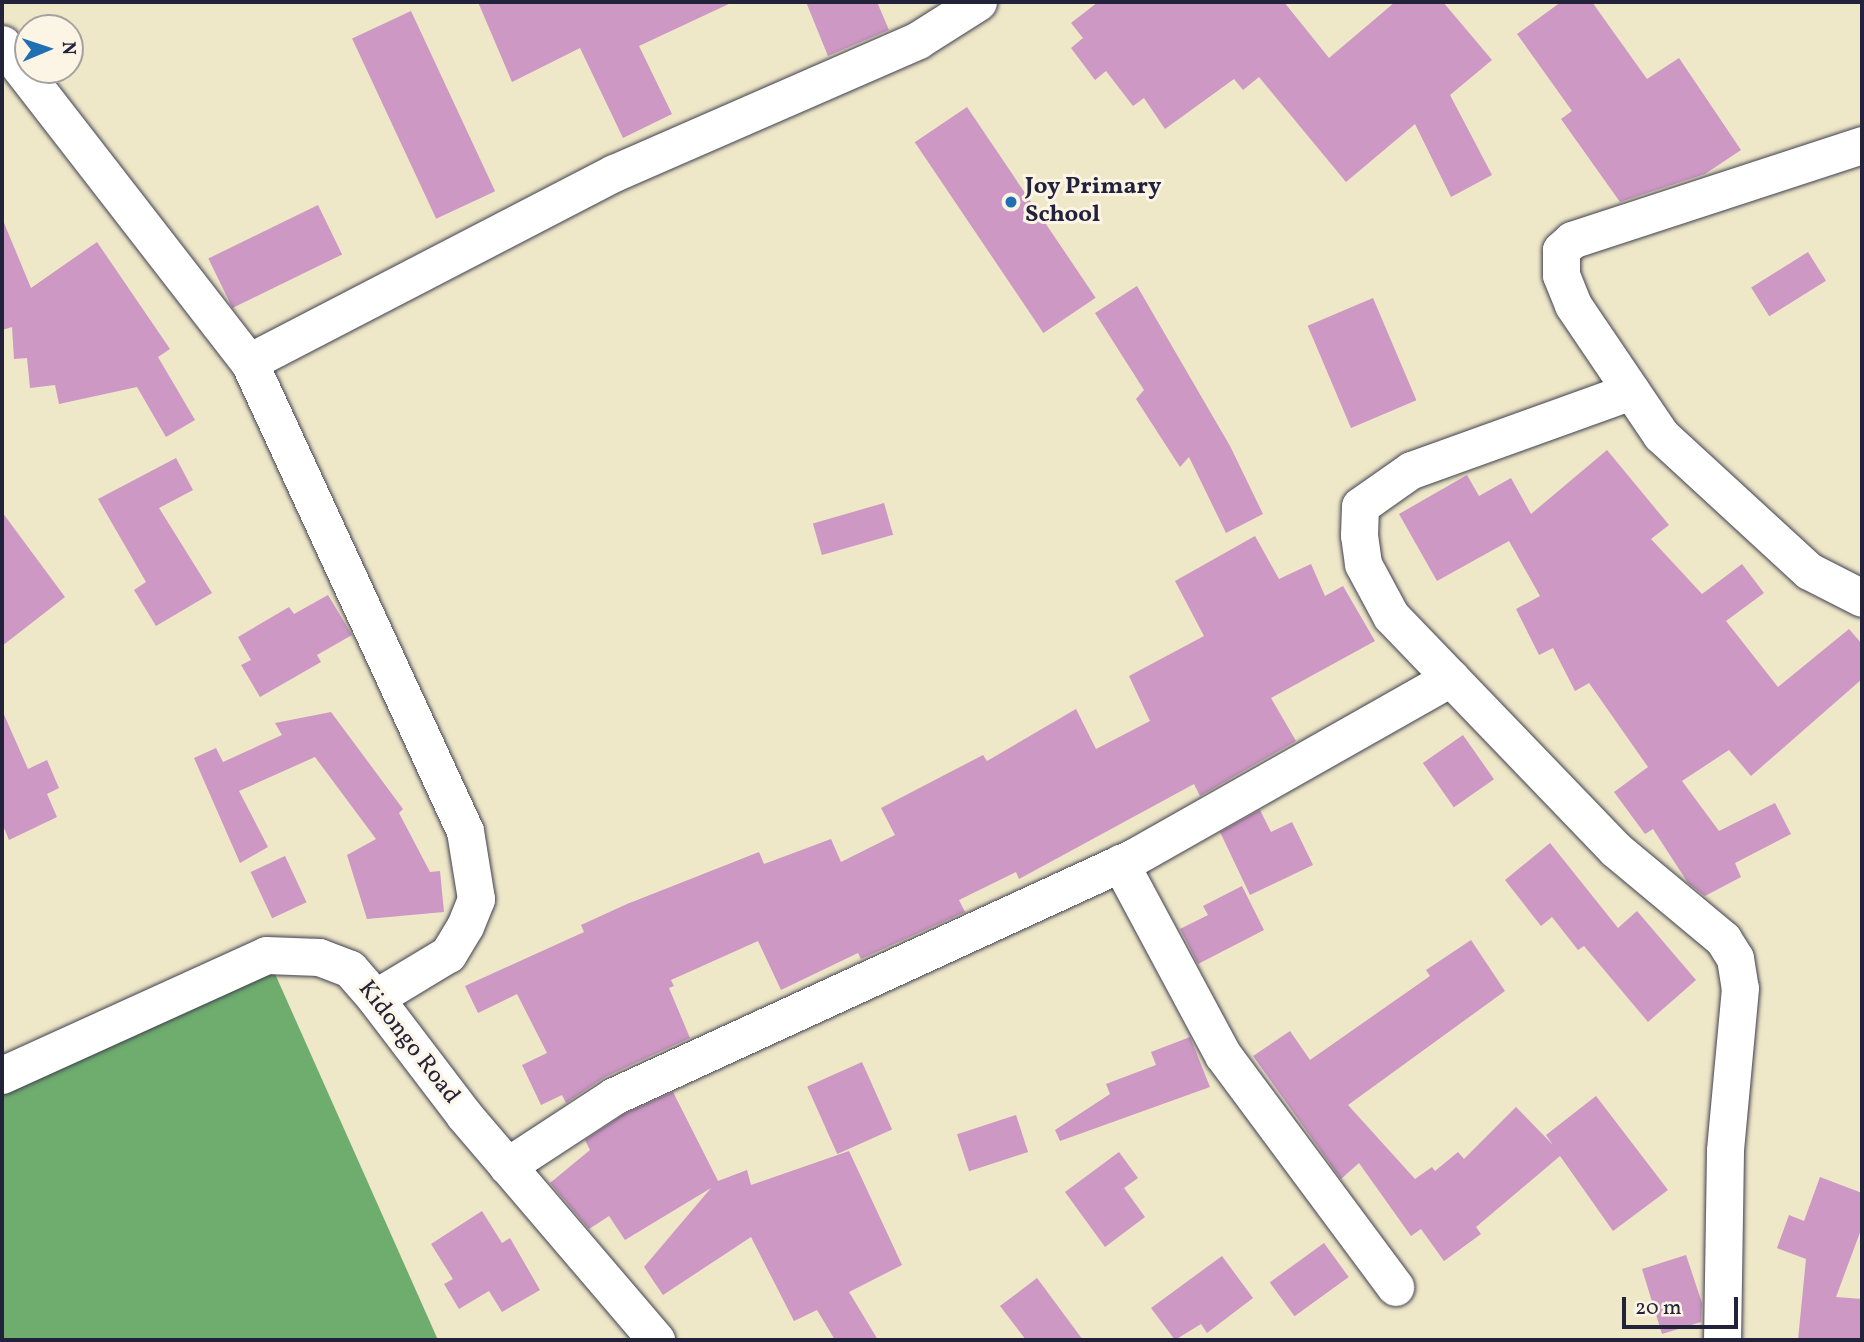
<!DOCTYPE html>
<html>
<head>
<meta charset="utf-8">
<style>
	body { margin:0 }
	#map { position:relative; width:1864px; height:1342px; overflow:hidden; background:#eee7c8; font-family:Vollkorn,serif }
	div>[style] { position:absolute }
	.forest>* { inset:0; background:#6ead6e }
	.building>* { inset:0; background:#cd98c4; transform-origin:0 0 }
	.roads { filter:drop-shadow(0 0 2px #414050) drop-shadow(0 0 2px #414050) }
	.street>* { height:37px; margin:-18.5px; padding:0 18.5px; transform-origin:18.5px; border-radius:18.5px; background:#fff }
	.dots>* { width:19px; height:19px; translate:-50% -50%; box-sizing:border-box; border:4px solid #fcf5e5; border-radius:50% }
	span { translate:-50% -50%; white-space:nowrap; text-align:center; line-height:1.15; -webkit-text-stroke:6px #fcf5e5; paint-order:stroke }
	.poi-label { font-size:24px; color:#22223b; font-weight:700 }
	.left { translate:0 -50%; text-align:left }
	.street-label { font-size:24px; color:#22223b }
	.frame { position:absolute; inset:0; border:4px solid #22223b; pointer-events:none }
	.north { position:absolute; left:14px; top:14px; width:70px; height:70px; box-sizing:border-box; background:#fcf5e5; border:2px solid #a5a1a1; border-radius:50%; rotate:88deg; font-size:19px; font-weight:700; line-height:28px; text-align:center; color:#22223b }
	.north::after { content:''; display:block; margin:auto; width:24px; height:32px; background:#1f6fb2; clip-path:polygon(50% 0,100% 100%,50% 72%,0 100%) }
	.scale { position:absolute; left:1622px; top:1297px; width:116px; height:32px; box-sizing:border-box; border:4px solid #22223b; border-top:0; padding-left:9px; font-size:21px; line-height:24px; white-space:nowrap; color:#22223b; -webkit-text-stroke:5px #fcf5e5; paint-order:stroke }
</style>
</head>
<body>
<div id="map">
	<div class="forest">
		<i style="clip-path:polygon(268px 958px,438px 1340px,2px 1340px,2px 1095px)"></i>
	</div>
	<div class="building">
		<i style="clip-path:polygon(478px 2px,733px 2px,639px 46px,672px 114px,623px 138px,580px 48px,512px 82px)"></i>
		<i style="clip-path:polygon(806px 2px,877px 2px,889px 30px,828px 56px)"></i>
		<i style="clip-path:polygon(1098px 2px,1284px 2px,1329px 58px,1395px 2px,1443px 2px,1492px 60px,1450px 95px,1492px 175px,1451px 197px,1415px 124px,1346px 182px,1259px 77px,1243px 90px,1234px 79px,1165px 129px,1144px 98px,1133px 106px,1106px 71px,1095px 80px,1071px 48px,1083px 38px,1071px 23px)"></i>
		<i style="clip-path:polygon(1561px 2px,1592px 2px,1647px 79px,1679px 58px,1741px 150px,1705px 174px,1620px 202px,1561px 119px,1572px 111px,1517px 34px)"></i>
		<i style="left:411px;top:11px;width:199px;height:65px;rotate:65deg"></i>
		<i style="left:967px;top:107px;width:230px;height:63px;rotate:56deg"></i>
		<i style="left:318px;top:205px;width:55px;height:122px;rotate:64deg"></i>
		<i style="clip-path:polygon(2px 218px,31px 288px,97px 242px,170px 349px,158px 357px,195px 420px,166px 437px,137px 387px,59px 404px,55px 385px,30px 388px,27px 358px,14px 359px,12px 327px,2px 330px)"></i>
		<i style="left:1808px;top:252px;width:34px;height:67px;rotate:58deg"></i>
		<i style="clip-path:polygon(1137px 286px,1230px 446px,1263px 514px,1226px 533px,1189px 457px,1180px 467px,1136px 399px,1144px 390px,1095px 313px)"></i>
		<i style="left:1373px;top:298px;width:111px;height:71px;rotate:67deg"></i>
		<i style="clip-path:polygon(1607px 450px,1669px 525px,1651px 539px,1702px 594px,1742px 564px,1764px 593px,1726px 621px,1778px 687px,1849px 629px,1862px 644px,1862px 679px,1751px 776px,1729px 750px,1682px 781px,1719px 831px,1775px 803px,1791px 834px,1735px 863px,1741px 877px,1705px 896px,1688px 883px,1653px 829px,1645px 834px,1614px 792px,1648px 767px,1589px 683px,1575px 691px,1553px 648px,1539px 655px,1516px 609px,1540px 596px,1509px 541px,1437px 581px,1399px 514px,1467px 475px,1479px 496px,1511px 478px,1531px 514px)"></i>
		<i style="clip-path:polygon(176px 458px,193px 490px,159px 508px,212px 593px,156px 626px,134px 590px,146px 582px,98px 499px)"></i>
		<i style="left:884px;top:503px;width:33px;height:74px;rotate:74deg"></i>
		<i style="clip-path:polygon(2px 512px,65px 597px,2px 646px)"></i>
		<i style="clip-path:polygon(1255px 536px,1279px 579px,1311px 564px,1325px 596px,1343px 586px,1375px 641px,1271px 698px,1296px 741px,1200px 796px,1194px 784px,1019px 879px,1016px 872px,959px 900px,965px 912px,861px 959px,858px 953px,781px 990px,758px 941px,671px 980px,674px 986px,669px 988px,690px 1038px,605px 1077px,566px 1103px,562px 1095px,541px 1105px,522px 1065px,547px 1053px,517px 994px,478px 1013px,465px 986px,584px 932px,581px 925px,627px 904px,759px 852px,764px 864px,831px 839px,841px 862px,895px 835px,881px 808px,983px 755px,987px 761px,1076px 709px,1096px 749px,1150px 721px,1129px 676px,1204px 636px,1175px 581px)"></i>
		<i style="clip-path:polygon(328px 595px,352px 635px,317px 655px,321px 662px,260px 697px,241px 665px,251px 660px,238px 637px,289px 607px,294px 614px)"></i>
		<i style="clip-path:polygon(2px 710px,28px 769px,47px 760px,59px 788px,47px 794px,57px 817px,9px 840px,2px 823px)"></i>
		<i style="clip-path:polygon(331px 712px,403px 809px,399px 813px,430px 872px,440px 871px,444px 912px,367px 919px,347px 855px,376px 839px,315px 757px,239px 791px,268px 847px,240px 863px,194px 758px,216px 748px,223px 762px,282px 735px,275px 723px)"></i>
		<i style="left:1463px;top:735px;width:54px;height:49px;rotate:55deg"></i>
		<i style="clip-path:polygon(1260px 810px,1271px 832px,1292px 822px,1313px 865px,1250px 895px,1220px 832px)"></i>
		<i style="clip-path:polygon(1550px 843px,1618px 928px,1637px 911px,1696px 980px,1648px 1022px,1584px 946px,1578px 950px,1552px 917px,1541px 926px,1505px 880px)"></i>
		<i style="left:285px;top:856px;width:51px;height:38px;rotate:65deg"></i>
		<i style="clip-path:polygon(1242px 886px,1264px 930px,1198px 964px,1180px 929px,1208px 915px,1203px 906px)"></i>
		<i style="clip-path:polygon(1471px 940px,1505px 991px,1348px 1105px,1415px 1179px,1432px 1167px,1435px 1171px,1458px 1152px,1464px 1159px,1516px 1107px,1553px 1145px,1546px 1135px,1596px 1096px,1668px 1190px,1613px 1231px,1560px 1156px,1476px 1227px,1481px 1234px,1444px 1261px,1421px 1229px,1411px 1236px,1359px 1163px,1341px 1179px,1253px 1056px,1290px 1031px,1310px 1060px,1430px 976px,1426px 970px)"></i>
		<i style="clip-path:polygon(1190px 1037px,1210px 1087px,1060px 1141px,1055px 1130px,1110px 1094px,1106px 1084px,1156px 1065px,1151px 1052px)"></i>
		<i style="left:862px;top:1062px;width:74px;height:60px;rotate:66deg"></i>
		<i style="clip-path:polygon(673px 1092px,718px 1181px,747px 1170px,751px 1185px,849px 1151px,902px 1265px,849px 1292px,878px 1340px,835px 1340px,817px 1310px,794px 1321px,751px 1237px,663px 1295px,644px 1267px,711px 1188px,625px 1240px,609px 1216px,589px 1229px,550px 1183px,590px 1150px,585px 1140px,624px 1114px)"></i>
		<i style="left:1016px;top:1115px;width:39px;height:62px;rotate:72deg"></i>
		<i style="clip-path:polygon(1119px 1152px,1138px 1178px,1124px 1188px,1145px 1217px,1105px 1247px,1065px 1192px)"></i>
		<i style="clip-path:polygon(1820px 1177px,1862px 1193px,1862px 1227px,1836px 1297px,1862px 1299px,1861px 1340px,1798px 1340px,1806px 1259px,1777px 1248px,1789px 1215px,1804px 1221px)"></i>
		<i style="clip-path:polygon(482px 1211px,502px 1243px,510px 1238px,540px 1290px,502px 1312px,489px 1291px,459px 1309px,444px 1284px,453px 1279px,431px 1244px)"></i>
		<i style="left:1324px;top:1243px;width:42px;height:67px;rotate:54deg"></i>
		<i style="clip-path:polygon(1686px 1255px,1702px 1303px,1701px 1322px,1662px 1334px,1642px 1269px)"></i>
		<i style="clip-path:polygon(1222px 1256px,1253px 1298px,1207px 1333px,1201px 1324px,1175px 1340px,1151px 1308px)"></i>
		<i style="clip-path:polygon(1037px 1278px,1083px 1340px,1026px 1340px,1000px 1306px)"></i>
	</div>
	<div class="roads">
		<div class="street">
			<i style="left:2px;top:44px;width:403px;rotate:52.2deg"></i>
			<i style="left:249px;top:362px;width:516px;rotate:65.27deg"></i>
			<i style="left:465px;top:831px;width:69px;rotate:80.8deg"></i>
			<i style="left:476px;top:899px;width:29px;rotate:112deg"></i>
			<i style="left:465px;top:926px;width:33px;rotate:121deg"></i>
			<i style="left:448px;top:954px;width:85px;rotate:148.9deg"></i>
			<i style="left:1862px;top:145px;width:305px;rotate:161.9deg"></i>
			<i style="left:1572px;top:240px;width:15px;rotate:138deg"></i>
			<i style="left:1561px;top:250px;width:25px;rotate:90deg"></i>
			<i style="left:1561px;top:275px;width:32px;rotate:68deg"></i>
			<i style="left:1573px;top:305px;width:157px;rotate:55.9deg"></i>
			<i style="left:1661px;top:435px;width:201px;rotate:42.6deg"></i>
			<i style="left:1809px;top:571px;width:59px;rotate:27deg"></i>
			<i style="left:249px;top:362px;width:411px;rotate:-27.4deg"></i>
			<i style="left:614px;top:173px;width:332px;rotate:-23.6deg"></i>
			<i style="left:918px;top:40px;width:71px;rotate:-32.3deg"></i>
			<i style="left:1631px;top:391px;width:234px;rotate:160.2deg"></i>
			<i style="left:1411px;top:470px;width:62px;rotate:144.8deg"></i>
			<i style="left:1360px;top:506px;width:29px;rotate:92deg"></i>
			<i style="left:1359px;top:535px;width:29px;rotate:82deg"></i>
			<i style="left:1363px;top:564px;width:59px;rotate:61.7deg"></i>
			<i style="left:1391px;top:616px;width:323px;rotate:46.1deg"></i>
			<i style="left:1615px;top:849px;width:141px;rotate:39.8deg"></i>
			<i style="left:1723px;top:939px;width:22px;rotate:58deg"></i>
			<i style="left:1735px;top:958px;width:30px;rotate:81deg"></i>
			<i style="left:1740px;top:988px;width:164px;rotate:95.3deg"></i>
			<i style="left:1725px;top:1151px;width:189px;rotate:90.9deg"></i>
			<i style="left:1120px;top:863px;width:218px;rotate:61.8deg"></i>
			<i style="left:1223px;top:1055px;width:289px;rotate:53.4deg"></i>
			<i style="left:2px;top:1075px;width:290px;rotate:-24.4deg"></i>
			<i style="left:266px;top:955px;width:53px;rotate:2.2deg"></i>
			<i style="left:319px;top:957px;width:33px;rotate:21deg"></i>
			<i style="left:350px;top:969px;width:38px;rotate:49deg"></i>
			<i style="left:375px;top:998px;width:147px;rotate:52.7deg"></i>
			<i style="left:464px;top:1115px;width:296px;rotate:49.5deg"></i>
			<i style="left:507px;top:1166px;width:128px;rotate:-33.2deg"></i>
			<i style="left:614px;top:1096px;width:572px;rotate:-24.68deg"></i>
			<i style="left:1134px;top:857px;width:364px;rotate:-29.5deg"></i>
		</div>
	</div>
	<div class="dots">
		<i style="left:1011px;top:202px;background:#1f6fb2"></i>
	</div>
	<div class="poi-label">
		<span class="left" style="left:1025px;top:202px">Joy Primary<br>School</span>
	</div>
	<div class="street-label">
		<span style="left:408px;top:1043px;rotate:52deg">Kidongo Road</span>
	</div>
	<div class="frame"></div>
	<div class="north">N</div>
	<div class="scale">20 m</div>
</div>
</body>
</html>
